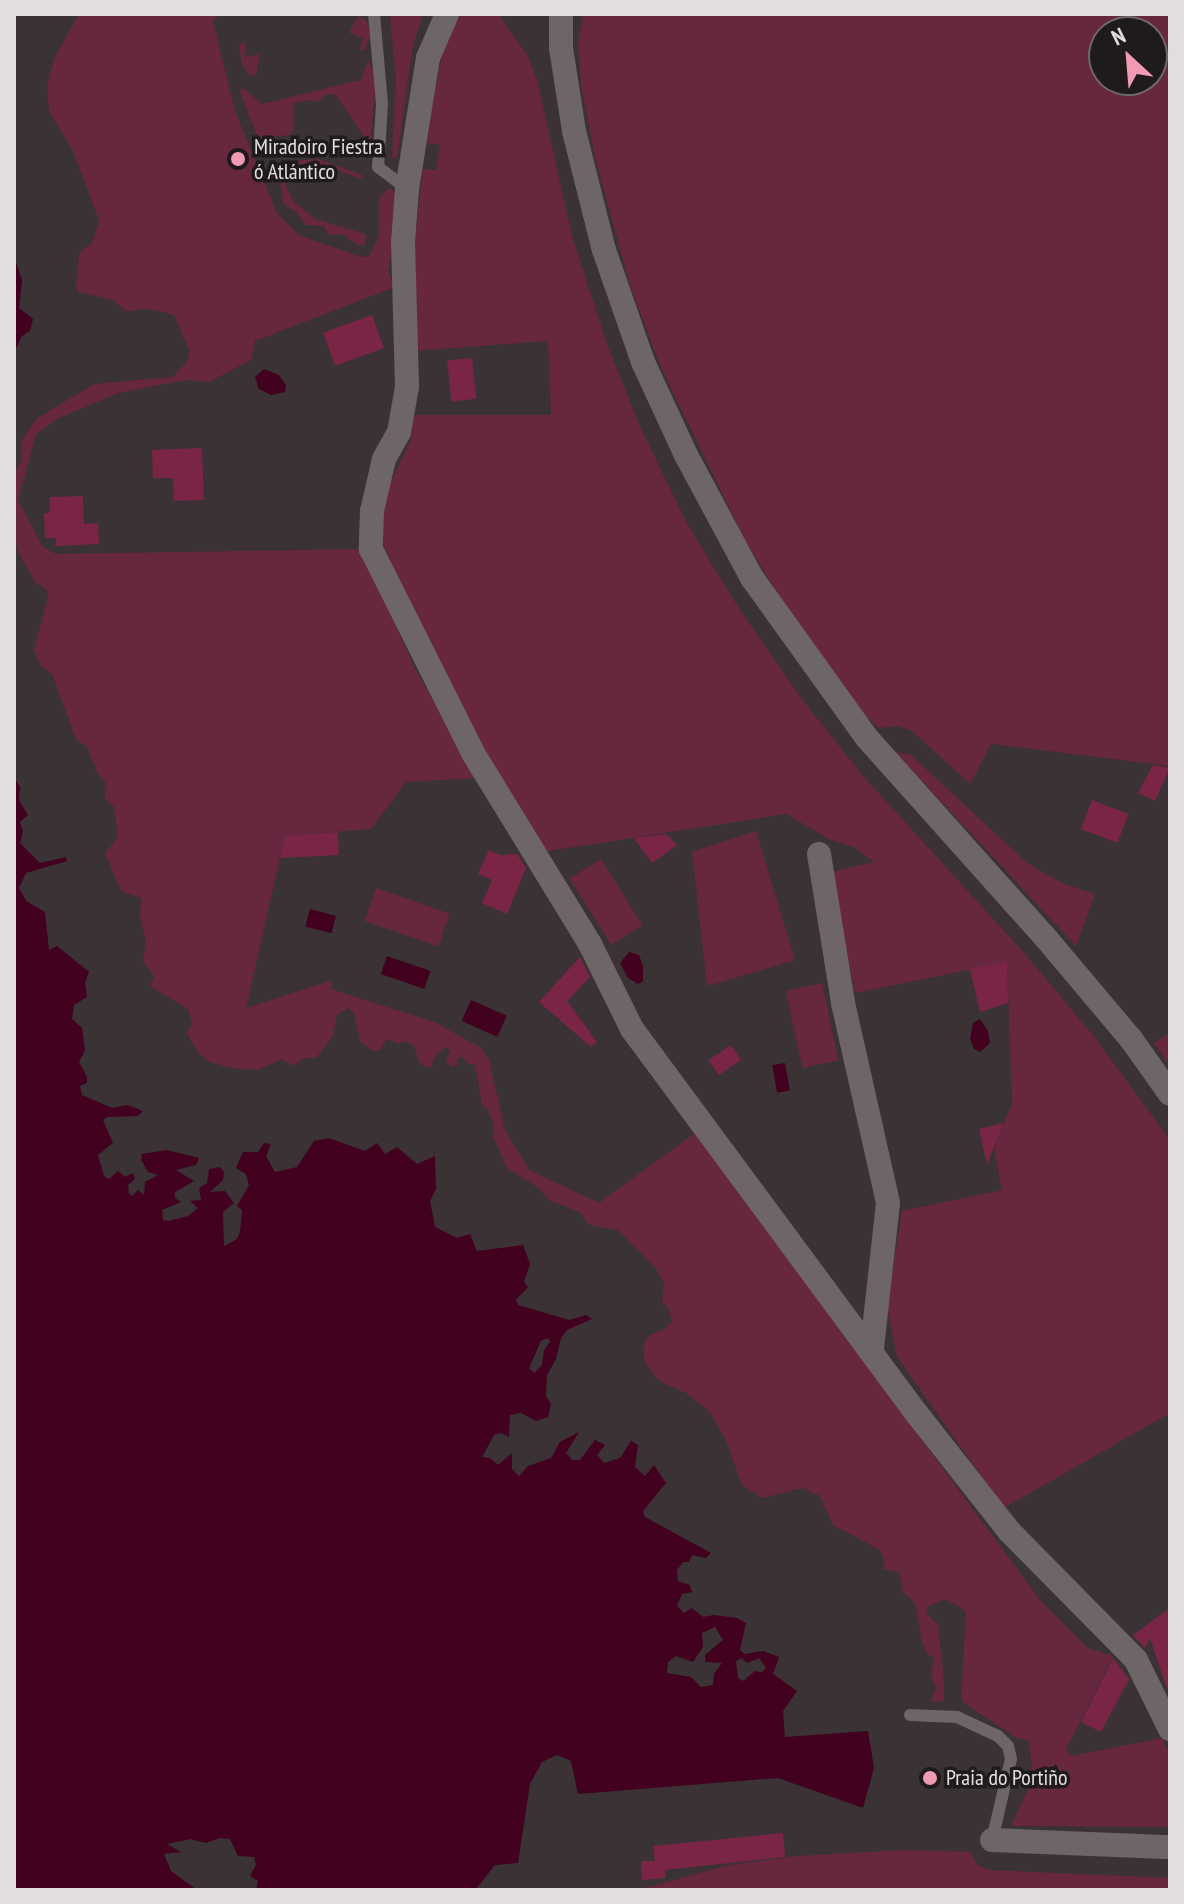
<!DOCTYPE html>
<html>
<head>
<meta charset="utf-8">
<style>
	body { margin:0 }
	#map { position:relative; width:1184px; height:1904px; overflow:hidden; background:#3a3234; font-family:"PT Sans Narrow",sans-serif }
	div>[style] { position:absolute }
	.green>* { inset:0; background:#67273e; transform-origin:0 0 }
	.water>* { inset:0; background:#42011e; transform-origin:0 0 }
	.building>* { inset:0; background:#7b2546; transform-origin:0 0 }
	.service>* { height:12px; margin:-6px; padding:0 6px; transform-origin:6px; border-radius:6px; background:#6e6567 }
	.minor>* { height:24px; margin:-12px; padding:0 12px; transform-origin:12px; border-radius:12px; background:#6e6567 }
	.dots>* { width:22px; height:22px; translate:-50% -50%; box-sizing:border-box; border:4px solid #1f1b1c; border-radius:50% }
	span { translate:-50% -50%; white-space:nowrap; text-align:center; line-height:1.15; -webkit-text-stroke:7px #1f1b1c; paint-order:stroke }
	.poi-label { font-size:22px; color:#e2ddde }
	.left { translate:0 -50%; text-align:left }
	.frame { position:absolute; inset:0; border:16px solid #e2ddde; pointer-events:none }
	.north { position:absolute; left:1088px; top:16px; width:80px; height:80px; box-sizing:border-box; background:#1f1b1c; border:2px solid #6d696a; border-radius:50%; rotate:334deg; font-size:22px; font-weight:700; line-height:32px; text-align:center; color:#e2ddde }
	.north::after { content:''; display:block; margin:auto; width:28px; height:36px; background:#f19ab3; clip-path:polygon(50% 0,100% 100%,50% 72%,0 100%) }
</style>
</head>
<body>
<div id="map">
	<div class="green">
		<i style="clip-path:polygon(79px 14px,218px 14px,213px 21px,235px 111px,277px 213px,299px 235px,361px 257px,369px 256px,379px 236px,379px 198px,390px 188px,399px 196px,388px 272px,395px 287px,255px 341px,251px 360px,209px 382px,186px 380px,118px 393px,57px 419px,36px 434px,18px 500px,43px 547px,56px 554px,363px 549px,413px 665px,478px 778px,406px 782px,371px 829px,285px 836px,246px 1008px,332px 980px,331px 989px,434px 1022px,480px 1047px,489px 1060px,505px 1130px,529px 1170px,599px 1203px,695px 1133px,1040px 1600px,1088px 1648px,1113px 1656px,1066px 1750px,1072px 1756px,1162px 1738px,1170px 1756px,1170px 1827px,1011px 1826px,1033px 1779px,1029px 1741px,1017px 1738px,961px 1701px,966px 1611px,946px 1599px,927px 1607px,927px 1614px,938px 1625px,944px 1680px,944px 1701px,931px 1702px,936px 1688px,931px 1675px,934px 1657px,928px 1655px,923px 1644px,915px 1603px,903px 1592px,899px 1572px,883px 1569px,885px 1562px,880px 1550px,833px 1525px,820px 1496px,803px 1488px,762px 1498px,742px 1485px,725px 1438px,710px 1412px,686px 1393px,659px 1381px,645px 1363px,643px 1345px,649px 1335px,663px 1330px,672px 1322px,669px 1309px,662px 1303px,664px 1283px,655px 1267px,618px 1230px,589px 1225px,580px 1212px,549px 1200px,540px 1189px,507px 1168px,493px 1136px,494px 1126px,487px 1108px,482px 1105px,475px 1065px,469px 1064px,461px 1056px,457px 1059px,457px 1065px,451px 1067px,446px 1060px,450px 1052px,446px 1046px,433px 1059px,432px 1067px,427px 1068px,419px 1062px,414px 1046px,405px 1041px,399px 1044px,387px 1039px,380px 1050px,372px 1051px,360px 1041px,354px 1014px,348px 1008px,337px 1015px,333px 1036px,316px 1058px,303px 1058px,293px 1066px,282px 1059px,258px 1070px,231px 1068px,210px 1062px,199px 1054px,187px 1033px,192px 1023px,188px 1009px,150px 986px,154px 976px,143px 961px,146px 941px,140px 916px,141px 898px,121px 891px,105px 853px,118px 837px,114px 807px,105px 799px,106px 783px,98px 774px,87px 747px,76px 739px,52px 674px,40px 665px,34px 649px,48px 597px,46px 589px,35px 582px,17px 549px,14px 529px,14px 473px,21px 461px,22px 440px,36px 419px,94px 384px,173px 377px,188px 360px,189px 350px,174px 315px,150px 309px,126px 311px,113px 300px,79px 292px,76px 287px,79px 253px,93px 242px,99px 220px,73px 151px,49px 111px,47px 85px,55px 57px)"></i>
		<i style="clip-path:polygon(390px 14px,423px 14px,413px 45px,397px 158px,392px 157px,396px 81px)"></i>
		<i style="clip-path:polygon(462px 14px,498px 14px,528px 56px,537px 79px,572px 236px,608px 347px,640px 427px,688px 525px,740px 610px,801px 698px,864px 777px,1025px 954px,1093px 1035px,1170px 1140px,1170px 1413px,1004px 1508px,897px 1357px,887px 1308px,902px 1211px,1002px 1190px,994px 1149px,1012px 1103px,1007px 962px,855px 993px,831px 872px,874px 862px,854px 847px,831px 840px,786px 814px,542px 852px,429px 650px,381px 539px,381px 503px,411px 440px,413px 415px,551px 415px,548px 341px,414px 351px,411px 272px,423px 169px,436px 170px,440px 145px,427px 143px,432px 108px,441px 60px,453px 26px)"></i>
		<i style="clip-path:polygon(evenodd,583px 14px,1170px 14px,1170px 766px,991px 744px,970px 784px,911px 730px,897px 726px,879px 728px,864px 714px,786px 608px,744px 538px,661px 368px,630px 285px,595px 157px,581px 84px,578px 43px,583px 14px,1104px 32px,1152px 32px,1152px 80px,1104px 80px,1104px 32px)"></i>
		<i style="clip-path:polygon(358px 16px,366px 20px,371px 35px,364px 50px,360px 50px,363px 38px,349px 33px)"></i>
		<i style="clip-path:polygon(245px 41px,245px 57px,260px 54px,256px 76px,249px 75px,242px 64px,239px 45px)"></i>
		<i style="clip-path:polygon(368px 60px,374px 73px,375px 93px,370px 145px,335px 94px,328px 94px,316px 102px,307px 100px,294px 103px,293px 131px,289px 135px,260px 138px,256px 133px,240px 92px,243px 88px,262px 104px,361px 80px)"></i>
		<i style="clip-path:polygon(318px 159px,363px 175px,361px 179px,328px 166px,308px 164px,288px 166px,282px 178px,294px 202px,315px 219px,365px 234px,365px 245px,357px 245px,343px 234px,329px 235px,323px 226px,305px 225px,297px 212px,283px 204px,281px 186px,272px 167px,279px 162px)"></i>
		<i style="clip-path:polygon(895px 752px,911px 755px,1026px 862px,1060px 882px,1095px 894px,1076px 946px)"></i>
		<i style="clip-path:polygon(756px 831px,795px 960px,707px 986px,692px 852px)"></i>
		<i style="left:601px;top:859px;width:78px;height:37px;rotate:58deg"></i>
		<i style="left:376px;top:888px;width:78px;height:35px;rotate:19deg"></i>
		<i style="left:822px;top:983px;width:79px;height:37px;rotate:78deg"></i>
		<i style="clip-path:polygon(1170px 1033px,1170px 1066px,1154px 1043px)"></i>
		<i style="clip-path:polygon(901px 1850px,971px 1852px,977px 1865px,989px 1870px,1170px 1878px,1170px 1890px,638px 1890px,729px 1865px,799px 1856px)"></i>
	</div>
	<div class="water">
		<i style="clip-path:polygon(14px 256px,22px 280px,19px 308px,33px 319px,30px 331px,22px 336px,15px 351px)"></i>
		<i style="clip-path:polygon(264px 369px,279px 375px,286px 385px,285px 392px,271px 395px,259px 389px,255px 377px)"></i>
		<i style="clip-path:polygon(evenodd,14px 777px,20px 787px,19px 800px,28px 815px,20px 822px,23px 832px,20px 843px,40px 863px,66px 857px,67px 861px,26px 873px,19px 888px,26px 901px,45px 912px,49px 950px,57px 946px,89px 972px,85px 983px,87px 997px,74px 1005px,72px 1019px,82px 1028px,85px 1050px,79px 1062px,87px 1077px,87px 1083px,80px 1086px,82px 1095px,112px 1108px,127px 1105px,143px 1111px,138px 1116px,107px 1117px,103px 1120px,113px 1143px,98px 1155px,104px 1176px,109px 1179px,118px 1171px,125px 1177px,133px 1173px,135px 1179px,128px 1185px,129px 1193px,132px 1196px,138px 1190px,144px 1195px,145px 1182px,158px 1175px,148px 1172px,141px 1160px,142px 1154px,166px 1150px,199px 1158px,196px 1165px,176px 1170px,194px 1181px,175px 1192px,175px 1198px,181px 1202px,162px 1210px,163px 1220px,168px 1221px,188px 1216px,198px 1208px,190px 1201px,201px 1200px,199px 1188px,207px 1183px,209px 1169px,220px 1167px,224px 1172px,223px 1180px,210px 1192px,225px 1191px,234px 1203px,223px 1212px,224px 1246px,237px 1239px,240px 1232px,242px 1210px,237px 1206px,249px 1185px,246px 1174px,236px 1168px,243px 1152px,258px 1152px,264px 1143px,271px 1144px,266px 1156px,275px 1172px,297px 1167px,314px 1141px,329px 1138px,365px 1151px,377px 1143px,385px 1154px,397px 1147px,417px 1164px,435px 1156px,436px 1189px,430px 1201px,435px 1227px,457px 1238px,470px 1234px,477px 1251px,523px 1245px,530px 1264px,524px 1282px,528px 1287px,516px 1300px,518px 1305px,569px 1320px,586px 1315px,592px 1319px,567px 1330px,561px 1338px,556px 1359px,547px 1375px,546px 1396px,551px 1404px,548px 1417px,536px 1421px,521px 1413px,510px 1415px,509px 1437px,501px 1433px,494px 1435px,482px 1457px,490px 1458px,498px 1465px,512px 1453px,512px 1469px,519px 1476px,528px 1466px,551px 1458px,560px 1442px,579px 1432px,566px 1453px,572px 1460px,580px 1460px,595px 1440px,605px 1445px,597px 1455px,604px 1463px,620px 1458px,631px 1441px,638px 1445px,635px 1467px,645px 1476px,654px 1465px,666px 1483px,643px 1511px,645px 1517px,711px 1553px,706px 1558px,692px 1555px,689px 1562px,683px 1562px,677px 1570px,678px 1581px,690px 1585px,692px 1592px,682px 1594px,677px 1606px,684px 1613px,692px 1608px,703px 1617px,714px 1615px,737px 1618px,746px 1623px,740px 1650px,745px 1654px,763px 1651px,779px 1657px,773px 1674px,797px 1691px,783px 1711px,785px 1737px,868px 1731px,874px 1768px,863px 1808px,778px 1778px,578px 1794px,571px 1761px,557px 1755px,542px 1762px,530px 1784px,518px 1863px,495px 1865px,476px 1889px,256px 1890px,258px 1881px,250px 1876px,256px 1865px,254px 1857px,238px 1856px,230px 1839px,220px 1838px,206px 1843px,190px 1839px,167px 1844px,181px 1852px,164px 1854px,171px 1871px,197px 1890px,14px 1890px,14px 777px,548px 1338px,550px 1342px,544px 1350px,542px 1365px,534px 1373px,529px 1368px,541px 1341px,548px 1338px,14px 777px,715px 1627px,723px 1640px,705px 1655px,705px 1662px,722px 1663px,714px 1674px,713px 1685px,701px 1687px,691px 1677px,667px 1673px,668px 1662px,676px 1656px,693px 1662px,703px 1647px,702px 1633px,715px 1627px,14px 777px,742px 1658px,747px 1663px,759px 1658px,766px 1668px,762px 1672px,755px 1671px,743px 1681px,738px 1678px,736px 1661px,742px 1658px)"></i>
		<i style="left:310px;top:909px;width:27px;height:18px;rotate:15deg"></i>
		<i style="clip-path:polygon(629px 952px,639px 955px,643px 966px,643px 981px,638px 984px,628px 978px,620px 963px)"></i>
		<i style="left:387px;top:956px;width:46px;height:19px;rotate:19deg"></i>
		<i style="left:471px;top:1000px;width:39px;height:23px;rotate:24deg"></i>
		<i style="clip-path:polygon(980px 1019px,988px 1031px,990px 1043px,980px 1052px,974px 1049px,970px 1038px,973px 1023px)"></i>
		<i style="left:785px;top:1063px;width:28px;height:13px;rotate:80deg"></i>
	</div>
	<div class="building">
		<i style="left:372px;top:315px;width:35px;height:52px;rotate:70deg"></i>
		<i style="left:472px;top:358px;width:41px;height:25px;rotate:84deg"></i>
		<i style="clip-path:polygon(202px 448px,204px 500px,174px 501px,173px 478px,153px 478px,152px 450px)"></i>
		<i style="clip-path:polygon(83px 496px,84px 524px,98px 523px,99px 544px,56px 546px,56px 538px,45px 538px,44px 513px,50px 513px,50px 497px)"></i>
		<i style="clip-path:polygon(1153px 765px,1170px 768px,1155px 801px,1138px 793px)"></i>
		<i style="left:1092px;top:800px;width:39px;height:31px;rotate:21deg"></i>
		<i style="clip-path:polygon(338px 832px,339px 855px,280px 858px,285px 836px)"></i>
		<i style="clip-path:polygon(666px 834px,677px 845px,652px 863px,634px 838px)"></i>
		<i style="clip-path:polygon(489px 850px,500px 855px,517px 854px,526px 868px,507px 914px,482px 903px,492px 880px,478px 874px)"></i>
		<i style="clip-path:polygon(580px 957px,590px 977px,567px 1001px,597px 1042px,591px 1047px,539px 1002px)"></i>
		<i style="clip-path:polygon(1007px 961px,1008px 1003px,980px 1012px,970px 969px)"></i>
		<i style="left:731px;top:1045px;width:18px;height:27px;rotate:56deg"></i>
		<i style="clip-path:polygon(1004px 1123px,987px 1164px,979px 1129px)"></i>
		<i style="clip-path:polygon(1170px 1608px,1170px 1689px,1167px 1689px,1150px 1638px,1145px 1648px,1133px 1635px)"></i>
		<i style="clip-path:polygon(1113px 1658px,1129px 1679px,1101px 1732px,1081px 1722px)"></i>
		<i style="clip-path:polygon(783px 1833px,785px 1857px,665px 1870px,666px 1878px,642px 1880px,641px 1861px,655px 1861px,653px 1846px)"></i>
	</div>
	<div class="service">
		<i style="left:374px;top:14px;width:90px;rotate:84.9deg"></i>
		<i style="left:382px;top:104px;width:63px;rotate:93.6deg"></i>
		<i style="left:378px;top:167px;width:36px;rotate:37deg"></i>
		<i style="left:910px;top:1715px;width:47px;rotate:2.4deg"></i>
		<i style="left:957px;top:1717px;width:45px;rotate:24.9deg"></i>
		<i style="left:998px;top:1736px;width:14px;rotate:45deg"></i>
		<i style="left:1008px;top:1746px;width:13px;rotate:77deg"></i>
		<i style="left:1011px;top:1759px;width:83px;rotate:103.2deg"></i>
	</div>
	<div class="minor">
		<i style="left:447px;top:14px;width:48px;rotate:113.4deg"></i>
		<i style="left:428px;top:58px;width:133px;rotate:99.1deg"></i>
		<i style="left:407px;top:189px;width:53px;rotate:94.3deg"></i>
		<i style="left:403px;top:242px;width:145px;rotate:88.4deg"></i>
		<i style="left:407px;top:387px;width:46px;rotate:100.1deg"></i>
		<i style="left:399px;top:432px;width:31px;rotate:119deg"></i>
		<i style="left:384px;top:459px;width:53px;rotate:103deg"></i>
		<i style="left:372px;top:511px;width:38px;rotate:92deg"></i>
		<i style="left:371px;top:549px;width:228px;rotate:63.4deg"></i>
		<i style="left:473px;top:753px;width:224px;rotate:58.5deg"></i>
		<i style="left:590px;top:944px;width:95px;rotate:63.7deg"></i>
		<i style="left:632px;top:1029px;width:479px;rotate:53.5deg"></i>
		<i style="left:917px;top:1414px;width:149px;rotate:51.8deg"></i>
		<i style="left:1009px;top:1531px;width:181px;rotate:45.4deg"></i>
		<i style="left:1136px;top:1660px;width:77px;rotate:63.8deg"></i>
		<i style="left:561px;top:14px;width:34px;rotate:90deg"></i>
		<i style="left:561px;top:48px;width:84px;rotate:81.1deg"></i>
		<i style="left:574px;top:131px;width:123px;rotate:75.9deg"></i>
		<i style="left:604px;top:250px;width:119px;rotate:70.8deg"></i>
		<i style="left:643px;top:362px;width:102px;rotate:65.2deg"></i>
		<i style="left:686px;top:455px;width:140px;rotate:61.8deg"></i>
		<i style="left:752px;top:578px;width:197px;rotate:54.3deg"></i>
		<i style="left:867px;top:738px;width:267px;rotate:48.2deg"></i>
		<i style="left:1045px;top:937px;width:133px;rotate:49.9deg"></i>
		<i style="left:1131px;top:1039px;width:67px;rotate:54.7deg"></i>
		<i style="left:819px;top:854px;width:151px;rotate:80.8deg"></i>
		<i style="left:843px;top:1003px;width:205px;rotate:77.3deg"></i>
		<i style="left:888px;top:1203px;width:146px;rotate:96.3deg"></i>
		<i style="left:992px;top:1840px;width:178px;rotate:2.3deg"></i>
	</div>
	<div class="dots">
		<i style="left:238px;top:159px;background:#f19ab3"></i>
		<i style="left:930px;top:1778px;background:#f19ab3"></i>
	</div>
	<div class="poi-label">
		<span class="left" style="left:254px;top:159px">Miradoiro Fiestra<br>ó Atlántico</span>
		<span class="left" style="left:946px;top:1778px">Praia do Portiño</span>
	</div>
	<div class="frame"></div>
	<div class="north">N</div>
</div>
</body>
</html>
